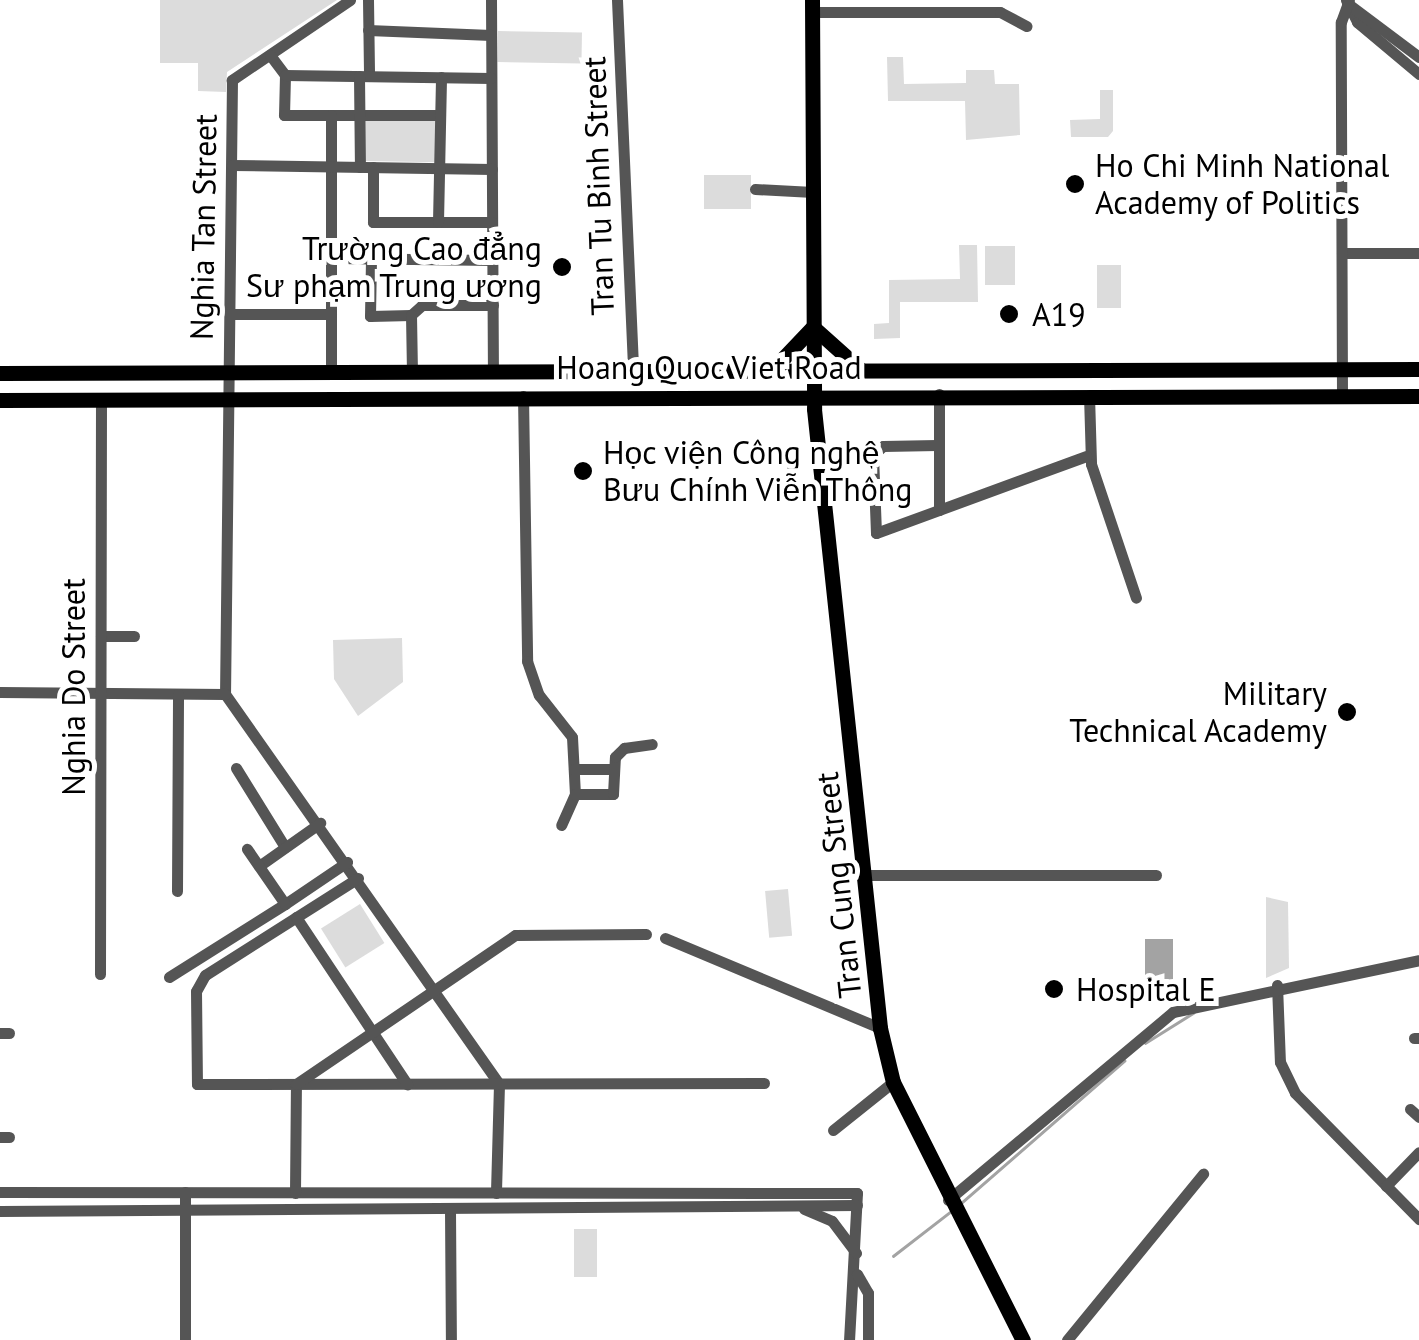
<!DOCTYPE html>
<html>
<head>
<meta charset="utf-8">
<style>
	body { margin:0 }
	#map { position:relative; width:1419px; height:1340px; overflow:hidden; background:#fff; font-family:"PT Sans",sans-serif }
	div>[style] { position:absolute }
	.green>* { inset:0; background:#dcdcdc; transform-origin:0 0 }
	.water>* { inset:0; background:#a3a3a3; transform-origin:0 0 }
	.stream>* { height:2.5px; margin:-1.25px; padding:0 1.25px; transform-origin:1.25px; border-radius:1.25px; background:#a3a3a3 }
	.minor>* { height:11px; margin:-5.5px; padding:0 5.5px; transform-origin:5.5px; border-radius:5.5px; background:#555 }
	.major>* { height:15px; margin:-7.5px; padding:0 7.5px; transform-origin:7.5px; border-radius:7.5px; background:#000 }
	.dots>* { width:28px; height:28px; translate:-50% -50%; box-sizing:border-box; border:5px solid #fff; border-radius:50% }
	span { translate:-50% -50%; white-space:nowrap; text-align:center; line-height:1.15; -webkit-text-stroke:10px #fff; paint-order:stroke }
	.poi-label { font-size:32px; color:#000 }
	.left { translate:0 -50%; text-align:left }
	.right { translate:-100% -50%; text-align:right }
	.street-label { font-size:32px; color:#000 }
</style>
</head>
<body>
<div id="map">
	<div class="green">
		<i style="clip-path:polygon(160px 0,337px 0,227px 72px,226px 92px,198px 91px,198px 63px,160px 63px)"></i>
		<i style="left:498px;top:31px;width:84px;height:31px;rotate:1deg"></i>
		<i style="clip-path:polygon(887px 57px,903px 57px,904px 84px,966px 83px,966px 70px,994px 70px,995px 84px,1019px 84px,1020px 135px,966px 140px,965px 101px,888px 101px)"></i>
		<i style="clip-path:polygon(1100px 90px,1113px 90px,1113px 131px,1108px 137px,1071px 137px,1070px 120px,1100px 119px)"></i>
		<i style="left:365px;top:119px;width:71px;height:42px;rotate:1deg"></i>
		<i style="left:704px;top:175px;width:47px;height:34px"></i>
		<i style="clip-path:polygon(959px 245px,977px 245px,978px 302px,900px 302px,900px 338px,874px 339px,874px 324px,889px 323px,889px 280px,960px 279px)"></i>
		<i style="left:985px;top:246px;width:30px;height:39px"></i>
		<i style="left:1097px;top:265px;width:24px;height:43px"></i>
		<i style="clip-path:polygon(402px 638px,403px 682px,358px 716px,334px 679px,333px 640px)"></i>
		<i style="left:788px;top:889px;width:47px;height:23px;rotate:85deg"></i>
		<i style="clip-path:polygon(1266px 897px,1288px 902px,1289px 968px,1266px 978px)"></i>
		<i style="left:360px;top:904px;width:46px;height:46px;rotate:58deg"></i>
		<i style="left:574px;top:1229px;width:23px;height:48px"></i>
	</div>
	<div class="water">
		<i style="left:1145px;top:939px;width:28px;height:61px"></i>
	</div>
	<div class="stream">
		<i style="left:1145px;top:1043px;width:57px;rotate:-32deg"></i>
		<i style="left:960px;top:1204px;width:218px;rotate:-41.1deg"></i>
		<i style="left:893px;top:1256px;width:72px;rotate:-37.7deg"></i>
	</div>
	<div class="minor">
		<i style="left:350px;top:0;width:143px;rotate:145.9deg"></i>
		<i style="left:232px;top:80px;width:614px;rotate:90.65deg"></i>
		<i style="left:225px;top:694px;width:477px;rotate:54.9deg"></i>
		<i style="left:499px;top:1084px;width:109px;rotate:91.6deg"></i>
		<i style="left:368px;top:0;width:76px;rotate:89.2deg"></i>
		<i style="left:491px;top:0;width:370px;rotate:89.7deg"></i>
		<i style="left:617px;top:0;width:370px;rotate:87.5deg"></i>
		<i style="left:1346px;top:0;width:25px;rotate:63deg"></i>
		<i style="left:1357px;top:22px;width:81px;rotate:40deg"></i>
		<i style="left:1347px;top:3px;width:90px;rotate:36.9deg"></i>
		<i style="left:812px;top:12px;width:188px"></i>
		<i style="left:1000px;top:12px;width:30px;rotate:28deg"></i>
		<i style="left:368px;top:30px;width:123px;rotate:2.3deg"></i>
		<i style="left:270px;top:55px;width:25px;rotate:53deg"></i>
		<i style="left:285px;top:75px;width:40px;rotate:91.4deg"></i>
		<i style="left:284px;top:115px;width:156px"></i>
		<i style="left:285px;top:75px;width:206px;rotate:0.8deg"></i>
		<i style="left:359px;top:76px;width:91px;rotate:89.4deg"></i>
		<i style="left:331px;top:115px;width:257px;rotate:90deg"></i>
		<i style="left:232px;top:165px;width:260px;rotate:0.9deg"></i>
		<i style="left:373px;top:167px;width:55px;rotate:90deg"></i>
		<i style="left:373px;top:222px;width:119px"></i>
		<i style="left:755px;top:189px;width:58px;rotate:3deg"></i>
		<i style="left:438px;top:222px;width:145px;rotate:-88.8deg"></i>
		<i style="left:1342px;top:253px;width:77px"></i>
		<i style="left:331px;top:258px;width:162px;rotate:0.7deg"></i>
		<i style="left:371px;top:259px;width:57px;rotate:91deg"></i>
		<i style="left:370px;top:316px;width:41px;rotate:-1.4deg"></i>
		<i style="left:411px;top:315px;width:15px;rotate:-42deg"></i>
		<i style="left:422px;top:305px;width:71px"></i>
		<i style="left:230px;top:314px;width:101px"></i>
		<i style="left:411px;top:315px;width:56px;rotate:89deg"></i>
		<i style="left:1089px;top:395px;width:69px;rotate:88.3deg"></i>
		<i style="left:1091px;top:464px;width:141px;rotate:71.4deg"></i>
		<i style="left:523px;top:396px;width:265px;rotate:89.1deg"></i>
		<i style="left:527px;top:661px;width:36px;rotate:71deg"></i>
		<i style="left:539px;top:695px;width:53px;rotate:51.8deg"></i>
		<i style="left:572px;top:737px;width:57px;rotate:87deg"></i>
		<i style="left:575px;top:794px;width:34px;rotate:114deg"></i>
		<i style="left:1342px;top:396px;width:374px;rotate:-90.2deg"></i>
		<i style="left:1341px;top:22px;width:23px;rotate:-70deg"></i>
		<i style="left:937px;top:445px;width:54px;rotate:178.9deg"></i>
		<i style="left:883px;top:446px;width:13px;rotate:138deg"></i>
		<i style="left:873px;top:455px;width:78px;rotate:87.8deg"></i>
		<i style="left:876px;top:533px;width:224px;rotate:-20.1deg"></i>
		<i style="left:939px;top:510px;width:116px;rotate:-90deg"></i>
		<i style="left:101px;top:636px;width:33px"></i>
		<i style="left:0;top:692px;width:225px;rotate:0.5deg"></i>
		<i style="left:236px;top:768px;width:93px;rotate:58.2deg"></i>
		<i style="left:574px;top:769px;width:39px"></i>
		<i style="left:575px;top:794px;width:38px"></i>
		<i style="left:613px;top:794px;width:37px;rotate:-87deg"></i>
		<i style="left:615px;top:757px;width:13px;rotate:-45deg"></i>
		<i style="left:624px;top:748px;width:28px;rotate:-8deg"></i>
		<i style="left:259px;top:866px;width:75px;rotate:-35.2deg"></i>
		<i style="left:867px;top:875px;width:289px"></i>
		<i style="left:358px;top:878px;width:181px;rotate:147.6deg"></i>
		<i style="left:205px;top:975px;width:18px;rotate:119deg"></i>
		<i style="left:196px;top:991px;width:93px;rotate:89.4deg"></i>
		<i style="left:197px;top:1084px;width:567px;rotate:-0.1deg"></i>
		<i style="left:177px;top:891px;width:197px;rotate:-89.7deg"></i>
		<i style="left:285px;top:904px;width:75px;rotate:-34.1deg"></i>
		<i style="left:296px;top:917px;width:201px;rotate:56.4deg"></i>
		<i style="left:665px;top:938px;width:233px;rotate:22.7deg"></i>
		<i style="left:100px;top:974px;width:575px;rotate:-89.9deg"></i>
		<i style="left:169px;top:977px;width:137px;rotate:-32.2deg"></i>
		<i style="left:285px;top:904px;width:67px;rotate:-124.6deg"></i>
		<i style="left:1277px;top:985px;width:77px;rotate:87.8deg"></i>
		<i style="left:1280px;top:1062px;width:34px;rotate:64deg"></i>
		<i style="left:1295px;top:1093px;width:177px;rotate:45.5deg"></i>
		<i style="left:0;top:1033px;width:9px"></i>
		<i style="left:1414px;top:1038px;width:5px"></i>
		<i style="left:1410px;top:1109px;width:12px;rotate:42deg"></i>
		<i style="left:833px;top:1130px;width:77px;rotate:-38.7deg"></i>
		<i style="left:0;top:1137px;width:9px"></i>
		<i style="left:1386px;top:1186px;width:47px;rotate:-45.9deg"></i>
		<i style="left:0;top:1192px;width:857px;rotate:0.07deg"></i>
		<i style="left:857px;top:1193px;width:147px;rotate:93.1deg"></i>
		<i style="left:295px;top:1193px;width:109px;rotate:-89.5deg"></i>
		<i style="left:296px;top:1084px;width:265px;rotate:-34.2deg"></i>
		<i style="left:515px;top:935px;width:131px;rotate:-0.4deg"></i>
		<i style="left:948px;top:1200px;width:293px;rotate:-39.9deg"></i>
		<i style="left:1173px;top:1012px;width:251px;rotate:-11.9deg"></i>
		<i style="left:804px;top:1209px;width:30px;rotate:23deg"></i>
		<i style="left:832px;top:1221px;width:40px;rotate:53deg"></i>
		<i style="left:450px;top:1210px;width:130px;rotate:89.6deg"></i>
		<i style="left:0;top:1211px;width:857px;rotate:-0.4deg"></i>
		<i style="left:857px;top:1274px;width:22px;rotate:60deg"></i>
		<i style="left:868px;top:1293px;width:47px;rotate:90deg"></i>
		<i style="left:185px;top:1340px;width:148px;rotate:-90deg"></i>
		<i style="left:1067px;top:1340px;width:215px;rotate:-50.7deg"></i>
	</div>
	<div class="major">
		<i style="left:812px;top:0;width:409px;rotate:89.7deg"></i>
		<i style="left:814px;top:409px;width:623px;rotate:83.91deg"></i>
		<i style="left:880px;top:1028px;width:56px;rotate:76.5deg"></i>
		<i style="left:893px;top:1082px;width:289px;rotate:63.3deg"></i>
		<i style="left:813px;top:327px;width:63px;rotate:41.8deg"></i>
		<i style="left:772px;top:370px;width:59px;rotate:-46.4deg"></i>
		<i style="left:0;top:373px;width:1419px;rotate:-0.16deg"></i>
		<i style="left:0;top:400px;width:1419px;rotate:-0.16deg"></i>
	</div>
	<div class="dots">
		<i style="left:1075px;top:184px;background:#000"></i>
		<i style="left:562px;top:267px;background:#000"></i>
		<i style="left:1009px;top:314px;background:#000"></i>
		<i style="left:583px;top:471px;background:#000"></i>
		<i style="left:1347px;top:712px;background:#000"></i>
		<i style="left:1054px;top:989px;background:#000"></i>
	</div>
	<div class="poi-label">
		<span class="left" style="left:1095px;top:184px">Ho Chi Minh National<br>Academy of Politics</span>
		<span class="right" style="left:542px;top:267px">Trường Cao đẳng<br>Sư phạm Trung ương</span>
		<span class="left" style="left:1032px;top:314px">A19</span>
		<span class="left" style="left:603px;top:471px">Học viện Công nghệ<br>Bưu Chính Viễn Thông</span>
		<span class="right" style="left:1327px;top:712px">Military<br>Technical Academy</span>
		<span class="left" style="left:1076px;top:989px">Hospital E</span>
	</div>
	<div class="street-label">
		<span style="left:598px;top:186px;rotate:-92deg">Tran Tu Binh Street</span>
		<span style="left:203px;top:227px;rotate:-89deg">Nghia Tan Street</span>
		<span style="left:709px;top:367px">Hoang Quoc Viet Road</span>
		<span style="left:73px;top:687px;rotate:-90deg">Nghia Do Street</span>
		<span style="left:838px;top:885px;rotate:-96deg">Tran Cung Street</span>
	</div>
</div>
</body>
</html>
